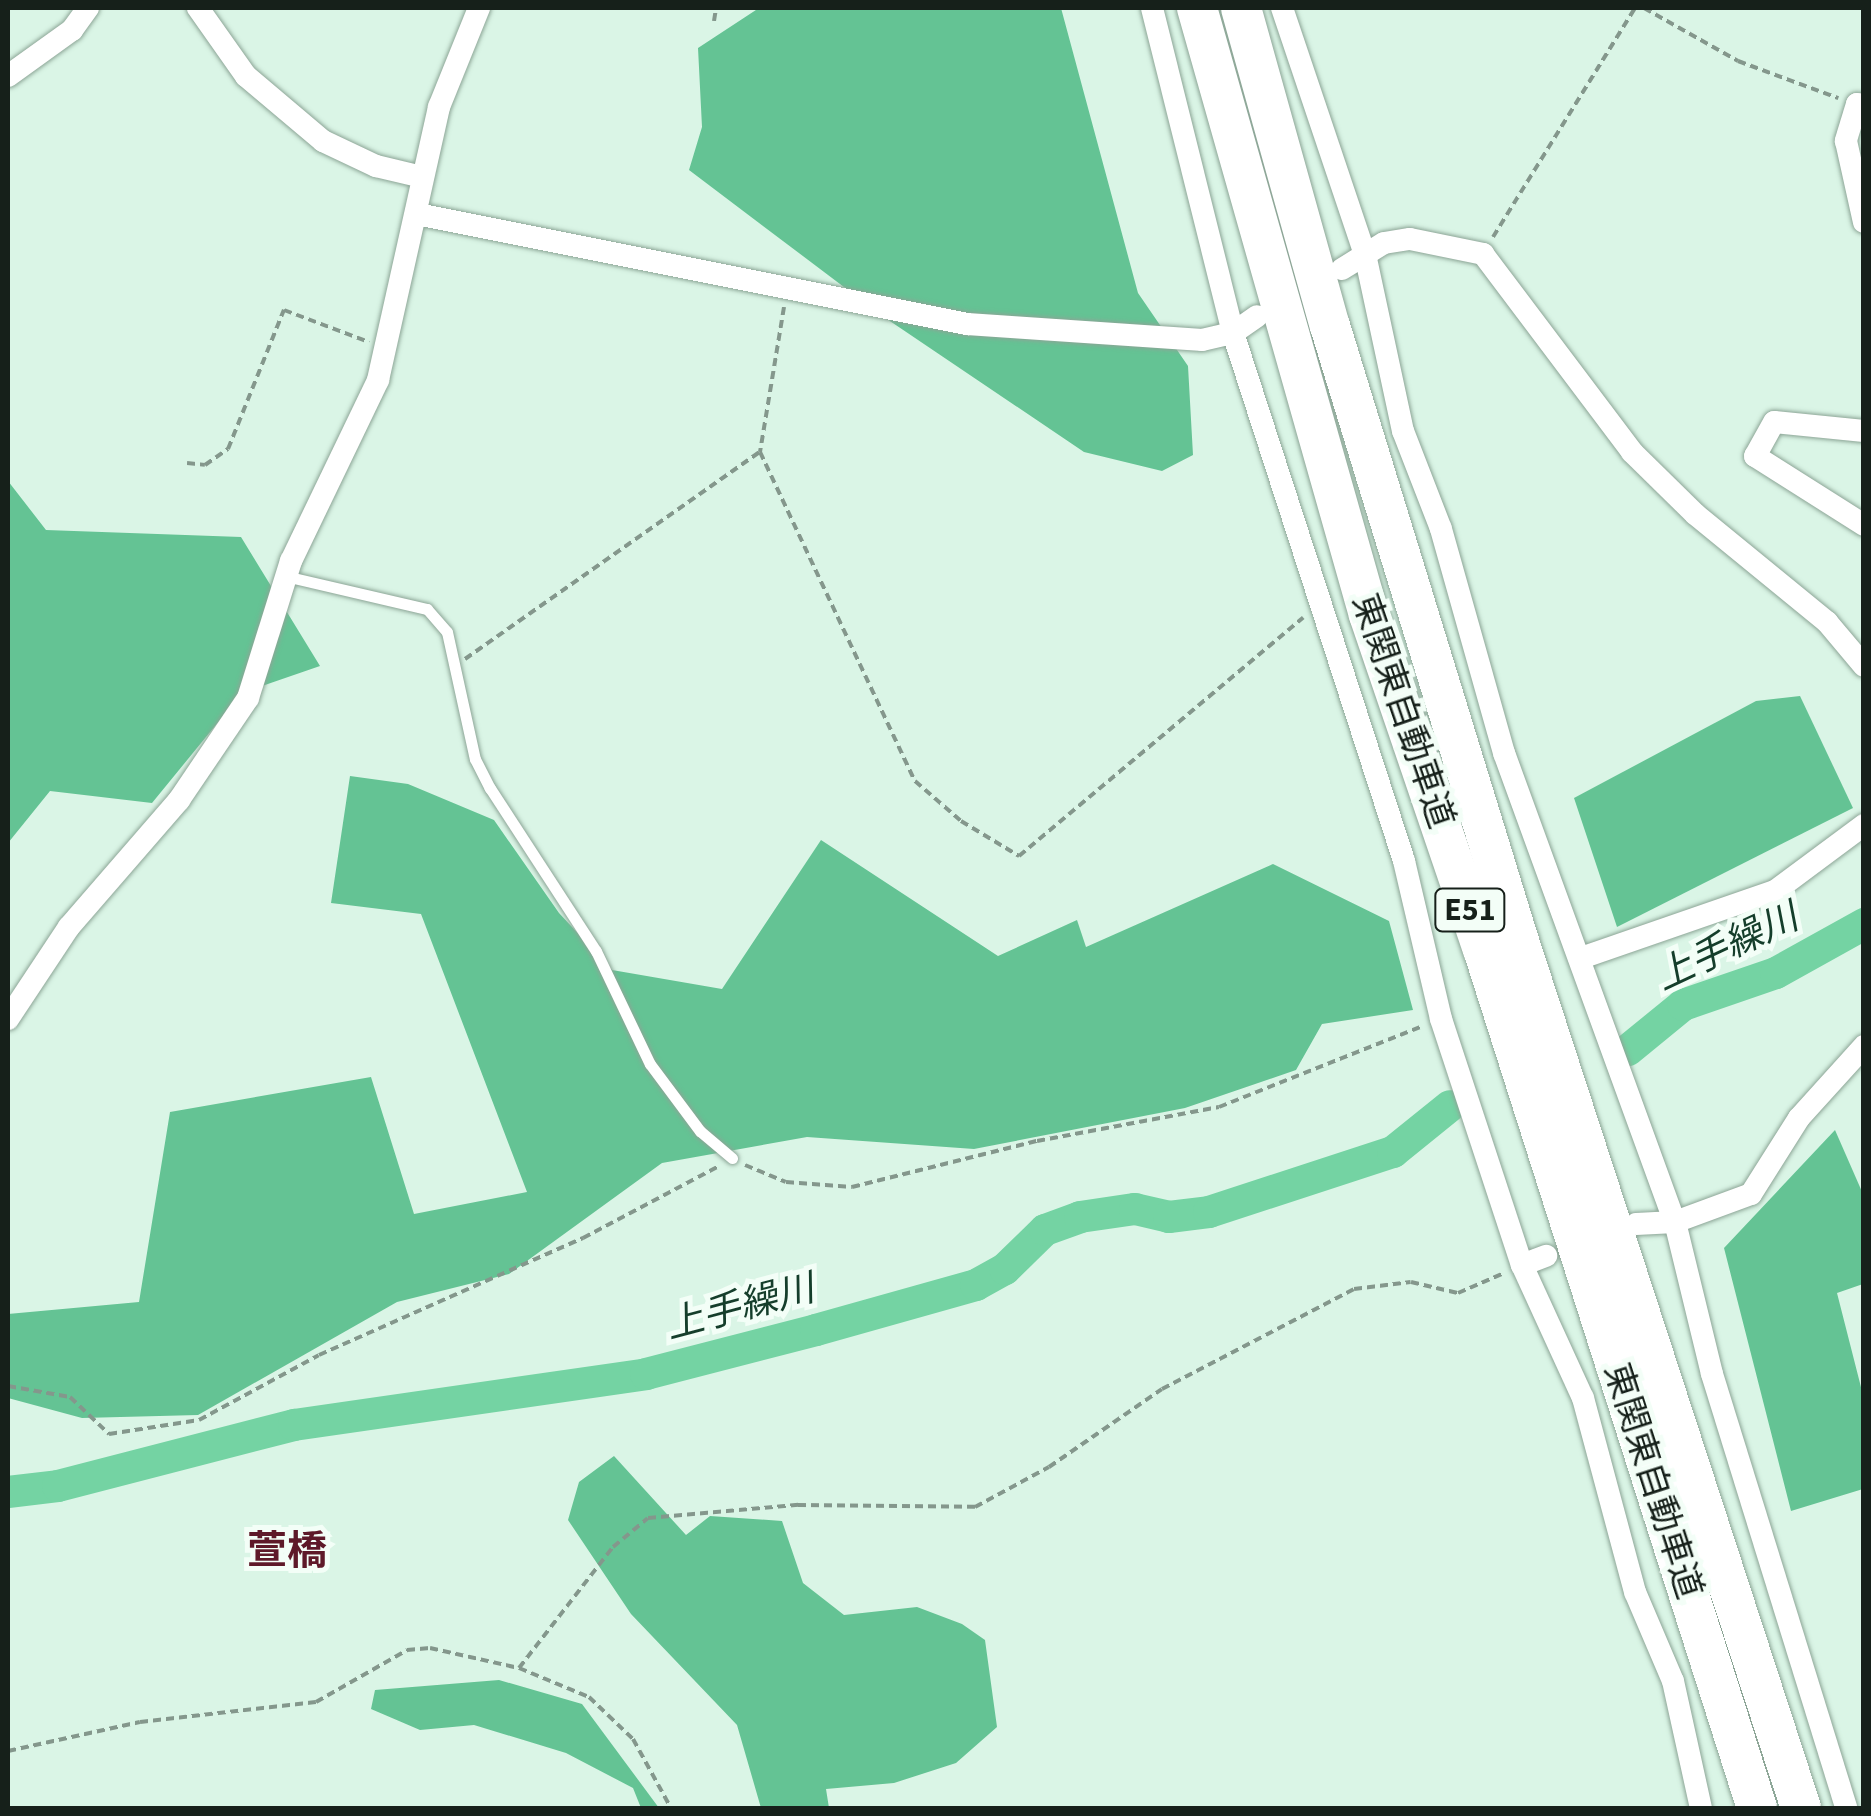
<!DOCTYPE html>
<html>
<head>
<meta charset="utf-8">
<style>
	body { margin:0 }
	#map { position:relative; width:1871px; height:1816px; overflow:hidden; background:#daf5e6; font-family:"Source Sans 3","Noto Sans JP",sans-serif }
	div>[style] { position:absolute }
	.forest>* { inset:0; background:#64c394 }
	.river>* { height:32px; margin:-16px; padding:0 16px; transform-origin:16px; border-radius:16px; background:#74d3a3 }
	.path>* { height:4px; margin-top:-2px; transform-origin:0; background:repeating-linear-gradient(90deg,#84978c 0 8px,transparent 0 13px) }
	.roads { filter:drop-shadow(0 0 2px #8ca596) drop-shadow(0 0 2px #8ca596) }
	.lane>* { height:11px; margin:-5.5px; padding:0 5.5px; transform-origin:5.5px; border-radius:5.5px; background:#fff }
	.street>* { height:22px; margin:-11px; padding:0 11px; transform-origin:11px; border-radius:11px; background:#fff }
	.highway>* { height:40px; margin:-20px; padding:0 20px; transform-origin:20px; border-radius:20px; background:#fff }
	span { translate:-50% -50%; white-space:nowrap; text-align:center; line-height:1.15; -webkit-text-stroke:10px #f3fef7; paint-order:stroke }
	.shield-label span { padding:2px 8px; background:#f3fef7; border:2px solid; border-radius:8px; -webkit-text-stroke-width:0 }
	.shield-label { font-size:32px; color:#16201a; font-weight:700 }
	.street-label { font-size:35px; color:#16201a }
	.water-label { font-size:38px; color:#153e2b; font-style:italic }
	.quarter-label { font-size:40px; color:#5e1929; font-weight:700 }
	.frame { position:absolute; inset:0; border:10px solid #16201a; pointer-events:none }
</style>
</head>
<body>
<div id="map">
	<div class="forest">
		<i style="clip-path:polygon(759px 8px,1061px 8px,1138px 293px,1188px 366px,1193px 455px,1162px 471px,1084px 452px,881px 315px,689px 170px,702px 127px,698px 48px)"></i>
		<i style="clip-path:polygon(8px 481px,46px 530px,241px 537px,320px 666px,242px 693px,152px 803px,50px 791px,8px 843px)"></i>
		<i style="clip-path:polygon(1800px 696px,1853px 808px,1617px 927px,1574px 798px,1756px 701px)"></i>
		<i style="clip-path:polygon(350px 776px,408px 784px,494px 820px,559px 913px,612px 970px,722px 989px,821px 840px,998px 956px,1077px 920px,1086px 947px,1273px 864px,1389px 921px,1413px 1010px,1322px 1024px,1296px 1070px,1185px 1108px,974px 1149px,807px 1137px,662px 1163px,509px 1274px,397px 1302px,198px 1415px,82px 1418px,8px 1398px,8px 1314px,139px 1302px,170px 1112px,371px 1077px,414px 1214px,527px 1192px,421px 914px,331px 903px)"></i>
		<i style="clip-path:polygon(1835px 1130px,1863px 1194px,1863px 1284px,1837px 1293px,1863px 1395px,1863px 1489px,1791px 1511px,1724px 1248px)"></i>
		<i style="clip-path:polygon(614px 1456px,686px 1535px,710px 1516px,782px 1521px,803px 1583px,844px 1615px,917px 1607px,962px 1624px,985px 1640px,997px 1727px,956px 1763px,894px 1783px,826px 1789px,829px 1808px,761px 1808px,737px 1725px,631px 1614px,568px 1520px,579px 1482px)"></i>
		<i style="clip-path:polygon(499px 1680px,582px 1704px,659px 1808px,641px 1808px,633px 1788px,566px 1753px,474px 1725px,420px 1730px,371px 1709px,375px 1690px)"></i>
	</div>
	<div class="river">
		<i style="left:1628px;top:1050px;width:71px;rotate:-39.3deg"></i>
		<i style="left:1683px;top:1005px;width:98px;rotate:-19deg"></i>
		<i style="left:1776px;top:973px;width:101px;rotate:-29.1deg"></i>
		<i style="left:8px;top:1492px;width:50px;rotate:-6.8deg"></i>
		<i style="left:58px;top:1486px;width:244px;rotate:-14.5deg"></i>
		<i style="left:294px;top:1425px;width:356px;rotate:-8.2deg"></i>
		<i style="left:646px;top:1374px;width:176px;rotate:-14.5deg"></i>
		<i style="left:816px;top:1330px;width:166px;rotate:-15.7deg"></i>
		<i style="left:976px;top:1285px;width:33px;rotate:-29deg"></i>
		<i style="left:1005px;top:1269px;width:56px;rotate:-44.3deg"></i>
		<i style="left:1045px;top:1230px;width:37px;rotate:-20deg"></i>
		<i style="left:1080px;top:1217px;width:56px;rotate:-8.3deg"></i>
		<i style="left:1135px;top:1209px;width:35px;rotate:13deg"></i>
		<i style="left:1169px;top:1217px;width:40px;rotate:-7.1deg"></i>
		<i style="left:1209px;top:1212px;width:194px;rotate:-18.1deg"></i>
		<i style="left:1393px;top:1152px;width:73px;rotate:-38.9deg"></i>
	</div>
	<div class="path">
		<i style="left:1644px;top:8px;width:108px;rotate:29.4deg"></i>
		<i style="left:1738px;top:61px;width:107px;rotate:20.3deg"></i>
		<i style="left:714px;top:21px;width:13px;rotate:-81deg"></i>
		<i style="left:1493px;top:237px;width:269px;rotate:-58.2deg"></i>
		<i style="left:784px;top:307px;width:147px;rotate:99.4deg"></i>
		<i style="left:760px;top:452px;width:364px;rotate:64.8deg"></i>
		<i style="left:915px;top:781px;width:61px;rotate:41deg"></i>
		<i style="left:961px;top:821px;width:68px;rotate:31.1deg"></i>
		<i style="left:1019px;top:856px;width:371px;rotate:-40deg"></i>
		<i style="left:187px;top:463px;width:18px;rotate:6deg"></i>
		<i style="left:205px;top:465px;width:28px;rotate:-35deg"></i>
		<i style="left:228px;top:449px;width:150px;rotate:-68.1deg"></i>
		<i style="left:284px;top:310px;width:91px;rotate:20.6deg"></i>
		<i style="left:465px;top:659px;width:360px;rotate:-35.1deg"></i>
		<i style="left:745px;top:1165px;width:44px;rotate:22.5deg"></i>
		<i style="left:786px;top:1182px;width:66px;rotate:4.3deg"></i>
		<i style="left:852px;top:1187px;width:191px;rotate:-14deg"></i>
		<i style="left:1037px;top:1141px;width:185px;rotate:-10.6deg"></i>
		<i style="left:1219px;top:1107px;width:219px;rotate:-21.7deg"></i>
		<i style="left:8px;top:1386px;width:63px;rotate:10.1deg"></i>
		<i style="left:70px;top:1397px;width:54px;rotate:43.5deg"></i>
		<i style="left:109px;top:1434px;width:91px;rotate:-8.8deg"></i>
		<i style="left:199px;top:1420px;width:136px;rotate:-28.4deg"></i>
		<i style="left:319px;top:1355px;width:289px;rotate:-23.9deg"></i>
		<i style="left:583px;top:1238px;width:154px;rotate:-27.9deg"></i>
		<i style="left:519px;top:1668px;width:153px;rotate:-52.2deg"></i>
		<i style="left:613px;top:1547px;width:45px;rotate:-39.6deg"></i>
		<i style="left:648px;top:1518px;width:151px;rotate:-5deg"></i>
		<i style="left:798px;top:1505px;width:177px;rotate:0.6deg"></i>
		<i style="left:975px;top:1507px;width:84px;rotate:-28.4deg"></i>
		<i style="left:1049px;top:1467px;width:137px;rotate:-34.6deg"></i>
		<i style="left:1162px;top:1389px;width:216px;rotate:-27.5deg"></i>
		<i style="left:1354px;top:1289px;width:57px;rotate:-7deg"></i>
		<i style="left:1411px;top:1282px;width:48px;rotate:13.2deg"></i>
		<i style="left:1458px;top:1293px;width:50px;rotate:-23.5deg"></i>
		<i style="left:8px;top:1751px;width:135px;rotate:-12.4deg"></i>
		<i style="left:140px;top:1722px;width:177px;rotate:-6.5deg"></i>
		<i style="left:316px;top:1702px;width:105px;rotate:-29.7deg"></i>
		<i style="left:407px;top:1650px;width:23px;rotate:-5deg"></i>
		<i style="left:430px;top:1648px;width:91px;rotate:12.7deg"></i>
		<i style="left:519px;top:1668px;width:76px;rotate:22.5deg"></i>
		<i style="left:589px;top:1697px;width:61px;rotate:43.7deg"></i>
		<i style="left:633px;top:1739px;width:79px;rotate:61.2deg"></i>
	</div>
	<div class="roads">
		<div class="lane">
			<i style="left:285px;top:576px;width:146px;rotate:13.1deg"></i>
			<i style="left:427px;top:609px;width:30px;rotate:49deg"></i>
			<i style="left:447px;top:632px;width:130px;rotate:77.6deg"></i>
			<i style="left:475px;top:759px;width:33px;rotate:63deg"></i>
			<i style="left:490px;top:788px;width:194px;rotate:57deg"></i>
			<i style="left:596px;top:951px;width:125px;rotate:64.5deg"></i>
			<i style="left:650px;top:1064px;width:84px;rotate:53.3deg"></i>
			<i style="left:700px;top:1131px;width:42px;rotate:40.2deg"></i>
		</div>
		<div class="street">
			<i style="left:198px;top:8px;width:83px;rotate:54.8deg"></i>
			<i style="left:246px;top:76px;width:101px;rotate:40.2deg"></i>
			<i style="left:323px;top:141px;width:59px;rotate:25.3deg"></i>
			<i style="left:376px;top:166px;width:47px;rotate:13.4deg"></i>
			<i style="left:1152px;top:8px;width:335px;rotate:76deg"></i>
			<i style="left:1233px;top:333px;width:555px;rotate:72.05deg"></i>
			<i style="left:1404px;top:861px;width:162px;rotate:76.8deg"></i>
			<i style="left:1441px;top:1019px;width:259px;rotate:71.8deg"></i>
			<i style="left:1522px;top:1265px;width:146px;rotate:65.4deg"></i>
			<i style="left:1583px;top:1398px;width:201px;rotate:75deg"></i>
			<i style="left:1635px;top:1592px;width:97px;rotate:66.9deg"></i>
			<i style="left:1673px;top:1681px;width:130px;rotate:77.6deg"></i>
			<i style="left:1282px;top:8px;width:260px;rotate:71.4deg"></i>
			<i style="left:1365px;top:254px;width:181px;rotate:77.9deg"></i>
			<i style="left:1403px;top:431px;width:105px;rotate:68.8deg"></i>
			<i style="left:1441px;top:529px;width:233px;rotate:74.3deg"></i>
			<i style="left:1504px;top:753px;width:499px;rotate:70deg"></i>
			<i style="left:1675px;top:1222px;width:156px;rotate:76.3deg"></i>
			<i style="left:1712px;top:1374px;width:454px;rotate:72.8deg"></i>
			<i style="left:8px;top:76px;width:79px;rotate:-35.7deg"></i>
			<i style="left:72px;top:30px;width:27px;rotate:-54deg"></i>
			<i style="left:1864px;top:105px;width:7px;rotate:-172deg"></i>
			<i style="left:1857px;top:104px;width:39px;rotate:107deg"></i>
			<i style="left:1846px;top:141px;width:83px;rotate:77.5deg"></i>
			<i style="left:417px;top:214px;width:561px;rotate:11.31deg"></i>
			<i style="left:967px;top:324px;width:236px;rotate:3.9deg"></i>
			<i style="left:1202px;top:340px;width:32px;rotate:-13deg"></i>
			<i style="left:1233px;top:333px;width:29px;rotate:-35deg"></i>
			<i style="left:1342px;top:269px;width:49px;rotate:-31.8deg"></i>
			<i style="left:1384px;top:243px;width:26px;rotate:-9deg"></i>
			<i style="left:1410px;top:239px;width:75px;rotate:11.6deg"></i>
			<i style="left:1483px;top:254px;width:248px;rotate:53deg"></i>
			<i style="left:1632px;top:452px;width:88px;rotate:44.5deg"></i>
			<i style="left:1695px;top:514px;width:171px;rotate:39.3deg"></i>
			<i style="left:1827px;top:622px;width:57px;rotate:49.9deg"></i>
			<i style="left:1864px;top:431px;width:90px;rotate:-174.3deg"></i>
			<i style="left:1774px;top:422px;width:39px;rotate:119deg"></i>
			<i style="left:1755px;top:456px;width:129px;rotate:32.3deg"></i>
			<i style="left:1581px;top:958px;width:205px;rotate:-19.1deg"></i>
			<i style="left:1775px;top:891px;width:111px;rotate:-36.6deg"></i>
			<i style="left:8px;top:1019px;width:110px;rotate:-56.5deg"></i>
			<i style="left:69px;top:927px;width:168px;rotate:-49.1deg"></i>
			<i style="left:179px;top:800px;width:123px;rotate:-55.9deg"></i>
			<i style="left:248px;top:698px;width:144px;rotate:-72.6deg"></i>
			<i style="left:291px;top:561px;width:201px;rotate:-64.3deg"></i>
			<i style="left:378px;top:380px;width:280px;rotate:-77.4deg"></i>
			<i style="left:439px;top:107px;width:107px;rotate:-68deg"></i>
			<i style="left:1636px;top:1224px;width:39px;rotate:-3deg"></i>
			<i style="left:1675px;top:1222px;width:81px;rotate:-20.2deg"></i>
			<i style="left:1751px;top:1194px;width:90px;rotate:-57.7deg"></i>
			<i style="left:1799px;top:1118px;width:97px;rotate:-47.9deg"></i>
			<i style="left:1522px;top:1265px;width:26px;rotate:-21deg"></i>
		</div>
		<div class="highway">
			<i style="left:1197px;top:8px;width:631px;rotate:74.18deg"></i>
			<i style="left:1369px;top:615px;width:353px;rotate:71.2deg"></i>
			<i style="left:1483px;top:949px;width:902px;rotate:72.31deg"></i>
			<i style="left:1241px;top:8px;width:330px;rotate:74.4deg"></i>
			<i style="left:1330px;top:326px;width:637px;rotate:72.93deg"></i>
			<i style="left:1517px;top:935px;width:918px;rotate:71.98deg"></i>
		</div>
	</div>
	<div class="shield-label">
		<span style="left:1470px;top:910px">E51</span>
	</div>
	<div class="street-label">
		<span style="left:1403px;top:711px;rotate:71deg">東関東自動車道</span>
		<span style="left:1653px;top:1481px;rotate:72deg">東関東自動車道</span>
	</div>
	<div class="water-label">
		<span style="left:1727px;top:948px;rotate:-25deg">上手繰川</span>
		<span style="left:740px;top:1308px;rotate:-15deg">上手繰川</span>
	</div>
	<div class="quarter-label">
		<span style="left:287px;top:1552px">萱橋</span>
	</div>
	<div class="frame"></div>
</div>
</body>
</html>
